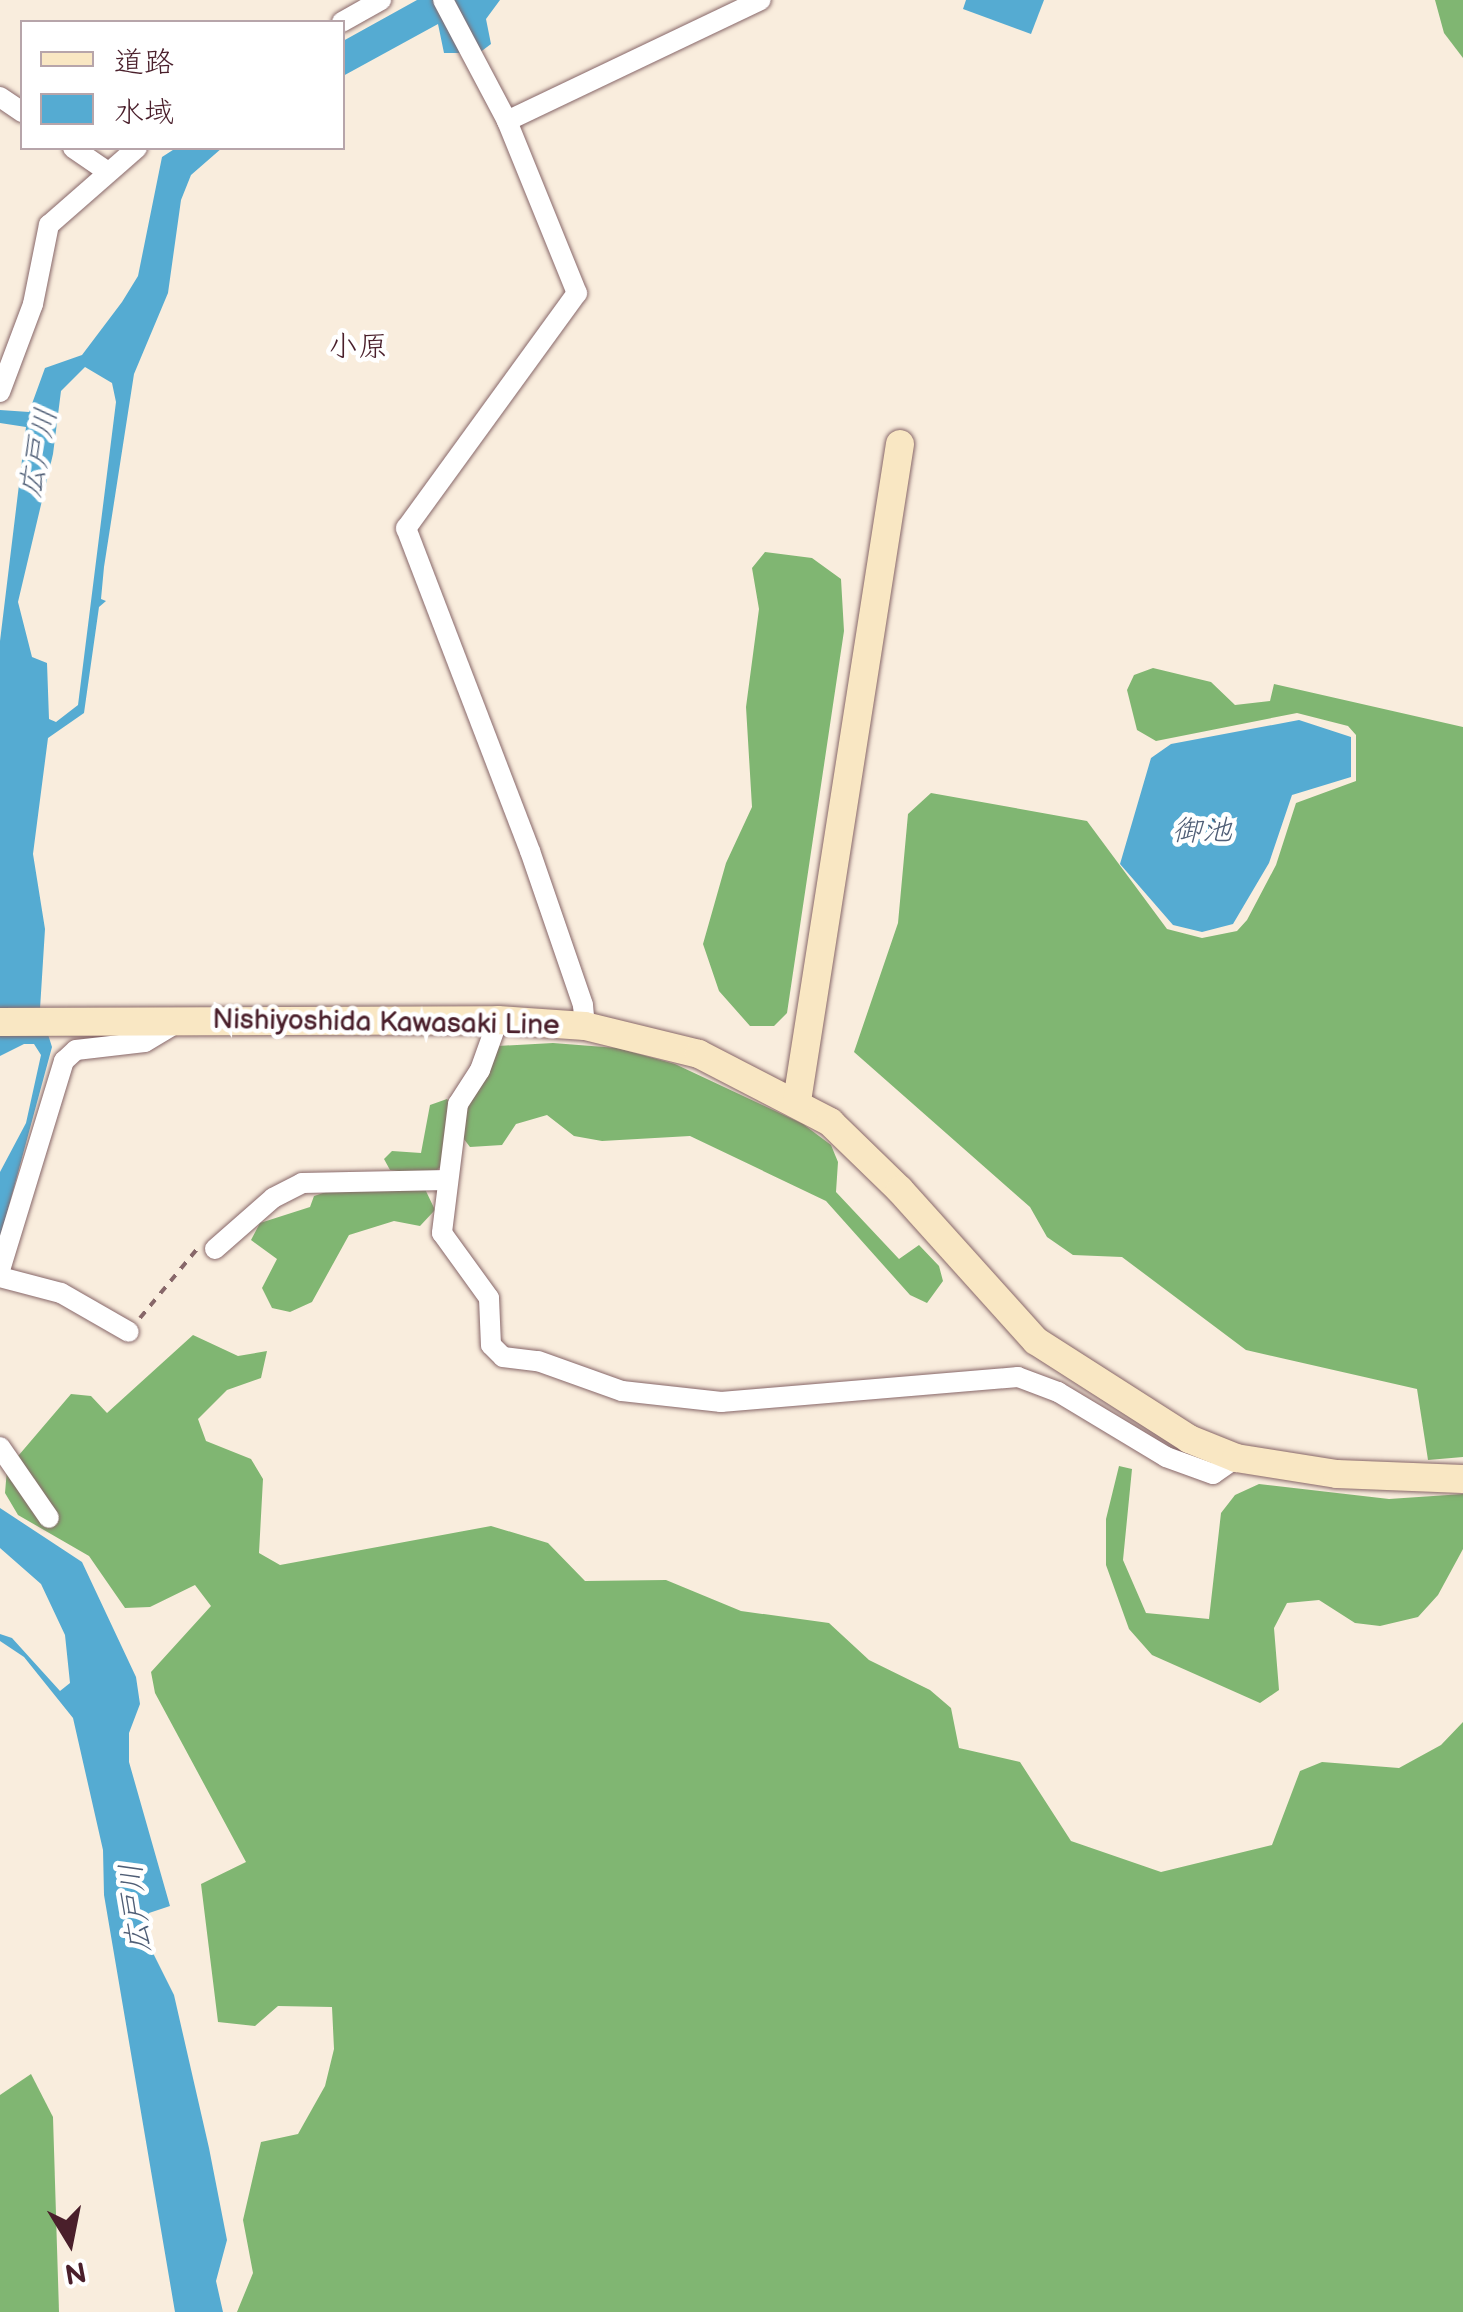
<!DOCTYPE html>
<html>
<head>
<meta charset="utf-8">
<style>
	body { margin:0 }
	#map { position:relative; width:1463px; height:2312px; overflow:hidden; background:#f9eddd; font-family:"Balsamiq Sans","Klee One",sans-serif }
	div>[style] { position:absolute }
	.forest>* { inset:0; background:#80b672 }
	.water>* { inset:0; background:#55abd2 }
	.path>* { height:4px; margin-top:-2px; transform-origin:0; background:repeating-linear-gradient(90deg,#876769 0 8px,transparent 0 16px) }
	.roads { filter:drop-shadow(0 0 2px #876769) drop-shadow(0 0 2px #876769) }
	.street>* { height:20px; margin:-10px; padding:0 10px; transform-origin:10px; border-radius:10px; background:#fff }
	.secondary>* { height:28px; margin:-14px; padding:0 14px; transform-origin:14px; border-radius:14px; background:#f9e7c3 }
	span { translate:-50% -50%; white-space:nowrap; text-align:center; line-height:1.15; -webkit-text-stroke:9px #fff; paint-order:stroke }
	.street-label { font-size:28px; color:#4a1f2b }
	.neighbourhood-label { font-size:30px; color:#4a1f2b }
	.water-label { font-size:30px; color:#4f5e76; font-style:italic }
	.legend { position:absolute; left:20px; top:20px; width:325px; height:130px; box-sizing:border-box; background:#fff; border:2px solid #b7a5aa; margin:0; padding:12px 18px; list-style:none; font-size:30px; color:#4a1f2b }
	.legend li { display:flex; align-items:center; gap:20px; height:50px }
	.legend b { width:50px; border:2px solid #b7a5aa }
	.north { position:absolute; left:20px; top:2192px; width:100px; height:100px; -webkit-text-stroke:8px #fff; paint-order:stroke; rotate:170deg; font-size:28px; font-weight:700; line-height:40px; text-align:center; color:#4a1f2b }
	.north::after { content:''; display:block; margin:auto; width:35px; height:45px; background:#4a1f2b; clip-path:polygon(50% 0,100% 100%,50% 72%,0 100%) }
</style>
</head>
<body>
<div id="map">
	<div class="forest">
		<i style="clip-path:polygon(1435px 0,1463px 0,1463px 58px,1444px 33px)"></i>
		<i style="clip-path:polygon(765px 552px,812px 558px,841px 579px,844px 631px,787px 1013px,774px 1026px,750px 1026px,719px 991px,703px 944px,726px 863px,752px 807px,746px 707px,759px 609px,752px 568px)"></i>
		<i style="clip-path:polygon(1153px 668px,1211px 682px,1235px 705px,1270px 701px,1274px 684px,1463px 727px,1463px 1457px,1428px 1460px,1417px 1389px,1246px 1350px,1122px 1257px,1073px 1255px,1047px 1237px,1030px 1207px,854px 1052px,898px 923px,908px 814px,931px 793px,1087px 821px,1167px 929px,1202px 938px,1237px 931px,1247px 920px,1276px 865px,1296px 803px,1356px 781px,1356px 735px,1348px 726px,1297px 713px,1156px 741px,1137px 730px,1127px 690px,1134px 675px)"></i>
		<i style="clip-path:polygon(553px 1043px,617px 1048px,675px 1064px,803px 1124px,831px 1145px,838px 1162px,836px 1192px,899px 1259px,919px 1245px,939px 1266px,943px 1281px,927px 1303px,910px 1295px,826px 1201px,690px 1136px,602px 1141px,574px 1136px,547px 1115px,516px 1124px,502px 1145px,470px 1147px,460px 1134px,464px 1109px,498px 1046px)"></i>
		<i style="clip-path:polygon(447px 1099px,452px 1106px,443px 1164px,432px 1175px,390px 1170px,384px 1159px,392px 1151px,421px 1153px,430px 1105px)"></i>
		<i style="clip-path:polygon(425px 1189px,435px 1210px,420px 1226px,394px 1221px,349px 1235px,312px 1302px,290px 1312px,272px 1308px,262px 1288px,277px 1259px,251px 1240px,260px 1223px,310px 1207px,314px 1196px,332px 1190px)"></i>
		<i style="clip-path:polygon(193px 1335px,238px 1356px,267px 1351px,261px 1378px,227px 1390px,198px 1419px,206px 1441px,251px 1459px,263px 1479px,259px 1553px,280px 1565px,491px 1526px,548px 1543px,585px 1581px,666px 1580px,741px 1611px,829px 1623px,869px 1660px,930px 1690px,951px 1708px,959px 1748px,1020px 1762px,1071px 1841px,1161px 1872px,1272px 1845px,1300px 1771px,1322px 1762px,1399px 1768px,1441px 1745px,1463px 1722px,1463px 2312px,237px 2312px,253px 2273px,243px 2220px,261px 2142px,298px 2134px,325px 2086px,334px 2049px,332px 2007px,278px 2006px,255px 2026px,218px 2022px,201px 1884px,246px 1862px,155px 1693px,151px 1672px,211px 1606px,195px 1585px,150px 1607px,125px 1608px,89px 1556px,18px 1515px,5px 1493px,7px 1469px,71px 1394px,91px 1396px,107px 1413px)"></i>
		<i style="clip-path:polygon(1119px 1466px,1132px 1469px,1123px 1560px,1146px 1613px,1209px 1619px,1221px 1513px,1235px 1495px,1259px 1484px,1389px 1499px,1463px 1494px,1463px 1549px,1438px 1595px,1418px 1617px,1380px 1626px,1355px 1623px,1319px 1600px,1287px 1603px,1274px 1628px,1279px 1690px,1260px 1703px,1152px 1655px,1129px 1629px,1106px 1565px,1106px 1519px)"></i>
		<i style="clip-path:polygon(31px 2074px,53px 2117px,59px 2312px,0 2312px,0 2095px)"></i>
	</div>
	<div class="water">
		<i style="clip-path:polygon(417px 0,500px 0,486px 19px,491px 44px,479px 53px,444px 53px,438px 24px,343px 76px,343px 41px)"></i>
		<i style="clip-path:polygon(966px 0,1044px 0,1031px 34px,963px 9px)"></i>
		<i style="clip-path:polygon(evenodd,176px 148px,222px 148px,191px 175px,181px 200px,168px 293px,134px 374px,104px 567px,101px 599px,106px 601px,99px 607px,84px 713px,48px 738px,33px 854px,45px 929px,40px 1009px,52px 1047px,0 1239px,0 1172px,26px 1123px,41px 1055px,34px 1044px,24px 1044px,0 1056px,0 641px,26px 427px,0 423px,0 410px,29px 412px,45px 368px,82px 355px,122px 302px,138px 276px,162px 157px,176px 148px,85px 367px,112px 383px,116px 402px,78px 705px,56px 722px,49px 719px,47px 663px,32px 657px,18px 602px,53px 454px,61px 391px,85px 367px)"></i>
		<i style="clip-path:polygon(1299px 720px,1351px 737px,1351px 777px,1292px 795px,1269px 863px,1233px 924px,1202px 932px,1173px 925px,1120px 864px,1151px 758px,1171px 744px)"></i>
		<i style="clip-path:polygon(0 1508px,82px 1562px,136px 1677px,140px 1704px,129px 1733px,129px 1762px,170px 1906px,149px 1913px,145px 1937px,174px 1995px,209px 2148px,227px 2240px,216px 2281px,223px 2312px,175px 2312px,104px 1895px,103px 1850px,73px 1718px,24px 1657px,0 1641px,0 1634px,12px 1638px,60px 1691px,70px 1683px,65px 1635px,41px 1584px,0 1548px)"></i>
	</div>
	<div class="path">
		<i style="left:140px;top:1318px;width:91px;rotate:-50.4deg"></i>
	</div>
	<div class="roads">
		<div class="street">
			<i style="left:443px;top:0;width:137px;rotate:62.1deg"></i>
			<i style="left:507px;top:121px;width:186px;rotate:67.9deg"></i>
			<i style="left:577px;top:293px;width:291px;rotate:126deg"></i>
			<i style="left:406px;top:528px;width:346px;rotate:69deg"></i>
			<i style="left:530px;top:851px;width:163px;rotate:71deg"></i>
			<i style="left:583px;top:1005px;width:21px;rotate:85deg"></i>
			<i style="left:342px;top:22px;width:45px;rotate:-29.4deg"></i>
			<i style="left:0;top:97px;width:27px;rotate:34deg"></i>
			<i style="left:507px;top:121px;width:281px;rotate:-25.5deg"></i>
			<i style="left:73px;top:148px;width:42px;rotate:34.4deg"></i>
			<i style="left:0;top:392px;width:94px;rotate:-69.4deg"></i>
			<i style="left:33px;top:304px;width:81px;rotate:-78.6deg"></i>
			<i style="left:49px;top:225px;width:117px;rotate:-41.2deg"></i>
			<i style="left:498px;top:1020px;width:53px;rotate:109.8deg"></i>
			<i style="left:480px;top:1070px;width:40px;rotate:122.9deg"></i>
			<i style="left:458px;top:1104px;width:130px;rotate:97.1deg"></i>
			<i style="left:442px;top:1233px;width:80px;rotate:54.1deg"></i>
			<i style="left:489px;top:1298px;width:47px;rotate:87.6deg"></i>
			<i style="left:491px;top:1345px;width:17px;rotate:45deg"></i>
			<i style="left:503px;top:1357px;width:35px;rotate:7deg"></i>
			<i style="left:538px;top:1361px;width:89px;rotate:19.7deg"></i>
			<i style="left:622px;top:1391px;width:100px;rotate:6.3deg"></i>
			<i style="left:721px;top:1402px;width:298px;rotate:-4.8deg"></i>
			<i style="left:1018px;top:1377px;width:43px;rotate:20.6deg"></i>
			<i style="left:1058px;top:1392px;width:126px;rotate:31deg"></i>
			<i style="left:1166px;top:1457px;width:50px;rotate:19.9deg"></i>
			<i style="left:1213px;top:1474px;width:28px;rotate:-35deg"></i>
			<i style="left:215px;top:1249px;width:77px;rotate:-41.3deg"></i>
			<i style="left:273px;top:1198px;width:33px;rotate:-27deg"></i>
			<i style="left:302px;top:1183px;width:145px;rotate:-1.2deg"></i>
			<i style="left:0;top:1270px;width:219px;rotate:-73deg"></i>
			<i style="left:64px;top:1061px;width:16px;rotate:-43deg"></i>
			<i style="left:76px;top:1050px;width:69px;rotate:-6.6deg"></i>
			<i style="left:145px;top:1042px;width:37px;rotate:-31deg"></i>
			<i style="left:0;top:1277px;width:63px;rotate:14.7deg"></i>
			<i style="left:61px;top:1293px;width:78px;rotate:29.8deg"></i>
			<i style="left:0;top:1447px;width:86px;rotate:55.4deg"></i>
		</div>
		<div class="secondary">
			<i style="left:0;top:1022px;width:498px;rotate:-0.2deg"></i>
			<i style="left:498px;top:1020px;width:87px;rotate:3.9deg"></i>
			<i style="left:585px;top:1026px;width:117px;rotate:13.8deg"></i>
			<i style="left:699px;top:1054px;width:148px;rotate:27.4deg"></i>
			<i style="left:830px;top:1122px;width:98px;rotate:44.2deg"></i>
			<i style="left:900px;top:1190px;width:203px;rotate:48deg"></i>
			<i style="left:1036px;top:1341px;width:182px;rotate:32.6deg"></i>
			<i style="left:1189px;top:1439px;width:51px;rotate:22deg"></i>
			<i style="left:1236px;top:1458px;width:102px;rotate:9deg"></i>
			<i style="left:1337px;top:1474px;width:126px;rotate:2.3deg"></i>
			<i style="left:797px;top:1101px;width:665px;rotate:-81.09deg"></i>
		</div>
	</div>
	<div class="street-label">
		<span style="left:386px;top:1023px;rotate:1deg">Nishiyoshida Kawasaki Line</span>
	</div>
	<div class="neighbourhood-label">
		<span style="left:358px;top:347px">小原</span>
	</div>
	<div class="water-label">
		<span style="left:39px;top:453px;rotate:-79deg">広戸川</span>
		<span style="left:1202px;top:831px">御池</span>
		<span style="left:136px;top:1908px;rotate:-96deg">広戸川</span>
	</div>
	<ul class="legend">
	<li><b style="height:12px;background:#f9e7c3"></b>道路</li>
	<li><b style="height:28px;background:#55abd2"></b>水域</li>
	</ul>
	<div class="north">N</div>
</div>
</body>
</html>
